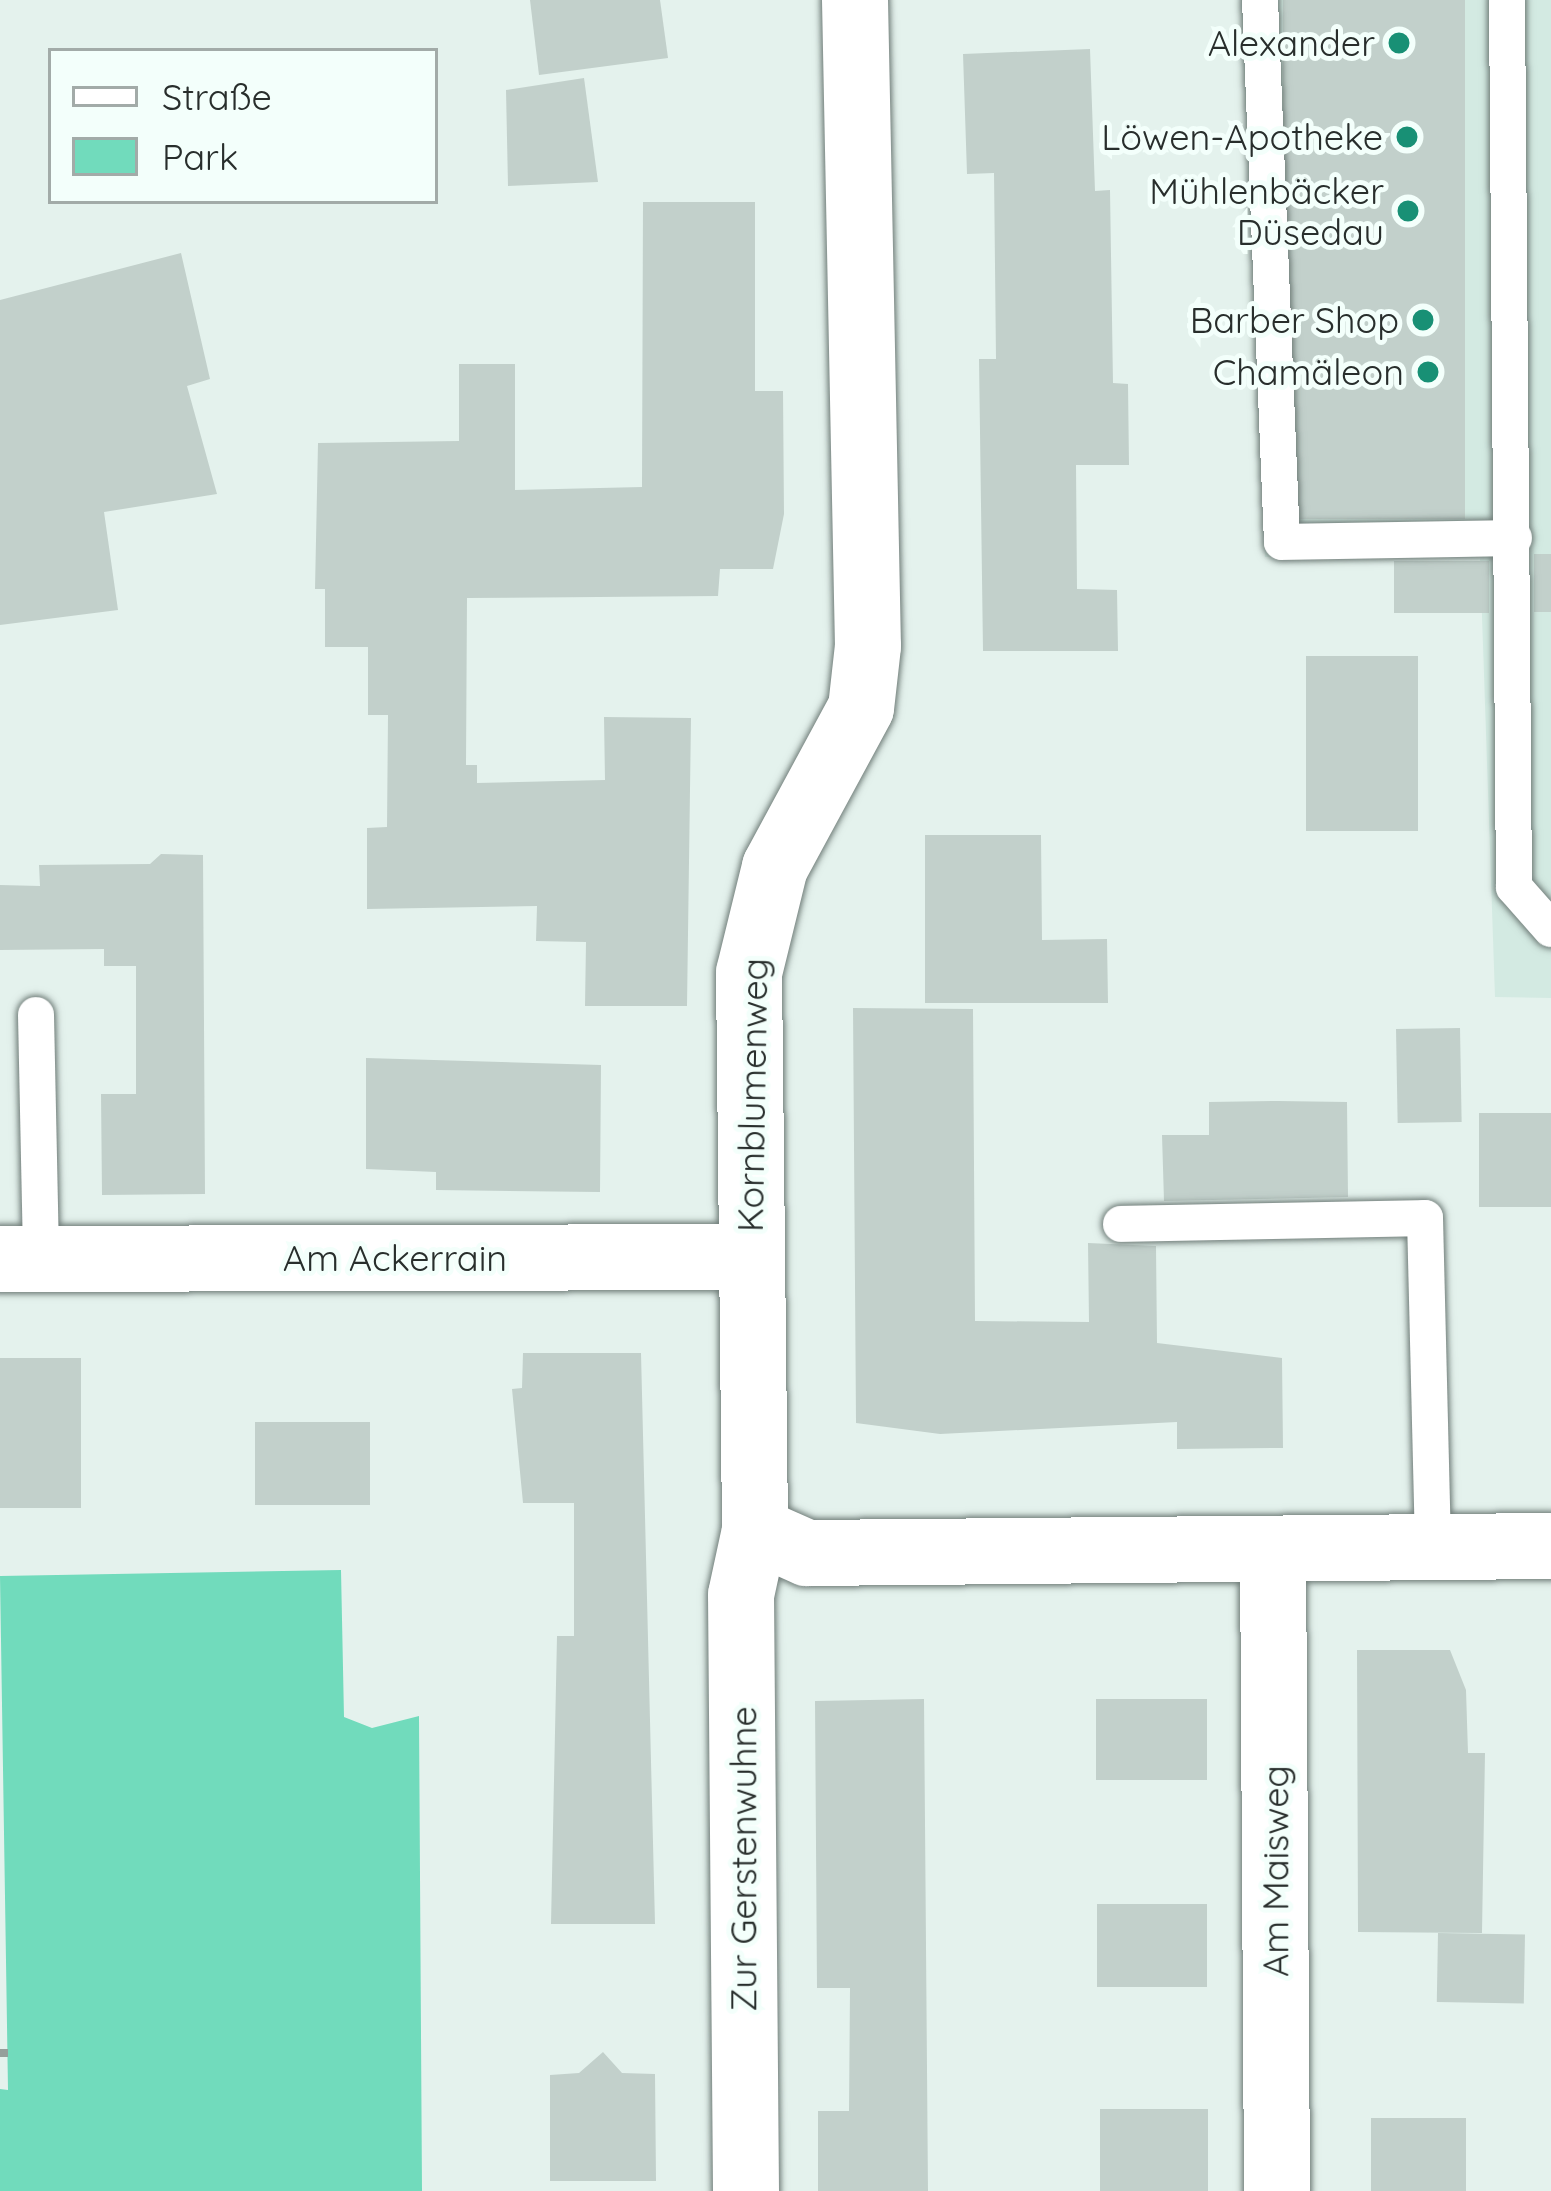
<!DOCTYPE html>
<html>
<head>
<meta charset="utf-8">
<style>
	body { margin:0 }
	#map { position:relative; width:1551px; height:2191px; overflow:hidden; background:#e4f2ed; font-family:Quicksand,sans-serif }
	div>[style] { position:absolute }
	.built>* { inset:0; background:#d3eae2 }
	.green>* { inset:0; background:#71dbbc }
	.building>* { inset:0; background:#c2d0cb; transform-origin:0 0 }
	.path>* { height:8px; margin-top:-4px; transform-origin:0; background:repeating-linear-gradient(90deg,#959f9b 0 12px,transparent 0 18px) }
	.roads { filter:drop-shadow(0 0 3px #707d79) drop-shadow(0 0 3px #707d79) }
	.lane>* { height:36px; margin:-18px; padding:0 18px; transform-origin:18px; border-radius:18px; background:#fff }
	.street>* { height:66px; margin:-33px; padding:0 33px; transform-origin:33px; border-radius:33px; background:#fff }
	.dots>* { width:33px; height:33px; translate:-50% -50%; box-sizing:border-box; border:6px solid #f3fffb; border-radius:50% }
	span { translate:-50% -50%; white-space:nowrap; text-align:center; line-height:1.15; -webkit-text-stroke:10px #f3fffb; paint-order:stroke }
	.poi-label { font-size:36px; color:#282e2c }
	.right { translate:-100% -50%; text-align:right }
	.street-label { font-size:36px; color:#282e2c }
	.legend { position:absolute; left:48px; top:48px; width:390px; height:156px; box-sizing:border-box; background:#f3fffb; border:3px solid #a2aba8; margin:0; padding:15px 21px; list-style:none; font-size:36px; color:#282e2c }
	.legend li { display:flex; align-items:center; gap:24px; height:60px }
	.legend b { width:60px; border:3px solid #a2aba8 }
</style>
</head>
<body>
<div id="map">
	<div class="built">
		<i style="clip-path:polygon(1241px 0,1551px 0,1551px 998px,1495px 997px,1480px 557px,1265px 557px)"></i>
	</div>
	<div class="green">
		<i style="clip-path:polygon(341px 1570px,344px 1717px,372px 1728px,419px 1716px,422px 2191px,0 2191px,0 2089px,8px 2090px,0 1576px)"></i>
	</div>
	<div class="building">
		<i style="clip-path:polygon(530px 0,660px 0,668px 58px,539px 75px)"></i>
		<i style="left:1283px;top:0;width:182px;height:519px"></i>
		<i style="clip-path:polygon(1090px 49px,1095px 191px,1110px 190px,1113px 383px,1128px 384px,1129px 465px,1076px 465px,1077px 589px,1117px 590px,1118px 651px,983px 651px,979px 359px,996px 359px,994px 173px,967px 174px,963px 54px)"></i>
		<i style="clip-path:polygon(584px 78px,598px 182px,508px 186px,506px 90px)"></i>
		<i style="clip-path:polygon(643px 202px,755px 202px,755px 391px,783px 391px,784px 514px,773px 569px,720px 569px,718px 596px,467px 598px,466px 765px,477px 765px,477px 783px,605px 780px,604px 717px,691px 718px,687px 1006px,585px 1006px,586px 942px,536px 941px,537px 906px,367px 909px,367px 828px,387px 827px,388px 715px,368px 715px,368px 647px,325px 647px,325px 589px,315px 589px,318px 443px,459px 441px,459px 364px,515px 364px,515px 490px,642px 487px)"></i>
		<i style="clip-path:polygon(181px 253px,210px 379px,187px 386px,217px 494px,104px 512px,118px 610px,0 625px,0 300px)"></i>
		<i style="left:1534px;top:554px;width:17px;height:58px"></i>
		<i style="left:1489px;top:561px;width:52px;height:95px;rotate:90deg"></i>
		<i style="left:1306px;top:656px;width:112px;height:175px"></i>
		<i style="clip-path:polygon(925px 835px,1041px 835px,1042px 940px,1107px 939px,1108px 1003px,925px 1003px)"></i>
		<i style="clip-path:polygon(161px 854px,203px 855px,205px 1194px,102px 1195px,101px 1094px,136px 1094px,136px 966px,104px 966px,104px 949px,0 950px,0 885px,40px 886px,39px 865px,150px 864px)"></i>
		<i style="clip-path:polygon(853px 1008px,973px 1009px,975px 1321px,1089px 1322px,1088px 1243px,1156px 1246px,1157px 1343px,1282px 1358px,1283px 1448px,1177px 1449px,1177px 1422px,940px 1434px,856px 1423px)"></i>
		<i style="left:1460px;top:1028px;width:94px;height:64px;rotate:89deg"></i>
		<i style="clip-path:polygon(366px 1058px,601px 1065px,600px 1192px,436px 1190px,436px 1172px,366px 1169px)"></i>
		<i style="clip-path:polygon(1278px 1101px,1347px 1102px,1348px 1197px,1164px 1201px,1162px 1135px,1209px 1135px,1209px 1102px)"></i>
		<i style="left:1551px;top:1113px;width:94px;height:72px;rotate:90deg"></i>
		<i style="clip-path:polygon(523px 1353px,641px 1353px,655px 1924px,551px 1924px,557px 1636px,574px 1636px,574px 1503px,523px 1503px,512px 1389px,522px 1388px)"></i>
		<i style="left:0;top:1358px;width:81px;height:150px"></i>
		<i style="left:255px;top:1422px;width:115px;height:83px"></i>
		<i style="clip-path:polygon(1357px 1650px,1450px 1650px,1466px 1690px,1468px 1753px,1485px 1753px,1482px 1933px,1358px 1932px)"></i>
		<i style="clip-path:polygon(924px 1699px,928px 2191px,818px 2191px,818px 2111px,849px 2111px,850px 1988px,817px 1988px,815px 1701px)"></i>
		<i style="left:1207px;top:1699px;width:81px;height:111px;rotate:90deg"></i>
		<i style="left:1097px;top:1904px;width:110px;height:83px"></i>
		<i style="left:1438px;top:1933px;width:87px;height:69px;rotate:1deg"></i>
		<i style="clip-path:polygon(603px 2052px,622px 2073px,655px 2074px,656px 2181px,550px 2181px,550px 2075px,579px 2073px)"></i>
		<i style="left:1100px;top:2109px;width:108px;height:82px"></i>
		<i style="left:1371px;top:2118px;width:95px;height:73px"></i>
	</div>
	<div class="path">
		<i style="left:0;top:2053px;width:8px"></i>
	</div>
	<div class="roads">
		<div class="lane">
			<i style="left:1260px;top:0;width:542px;rotate:87.68deg"></i>
			<i style="left:1282px;top:542px;width:232px;rotate:-1deg"></i>
			<i style="left:1507px;top:0;width:887px;rotate:89.55deg"></i>
			<i style="left:1514px;top:887px;width:56px;rotate:48.6deg"></i>
			<i style="left:36px;top:1015px;width:244px;rotate:88.8deg"></i>
			<i style="left:1121px;top:1224px;width:304px;rotate:-1.1deg"></i>
			<i style="left:1425px;top:1218px;width:329px;rotate:88.6deg"></i>
		</div>
		<div class="street">
			<i style="left:855px;top:0;width:646px;rotate:88.85deg"></i>
			<i style="left:868px;top:646px;width:62px;rotate:96.4deg"></i>
			<i style="left:861px;top:708px;width:181px;rotate:118.4deg"></i>
			<i style="left:775px;top:867px;width:109px;rotate:103.8deg"></i>
			<i style="left:749px;top:973px;width:557px;rotate:89.38deg"></i>
			<i style="left:755px;top:1530px;width:57px;rotate:23.9deg"></i>
			<i style="left:807px;top:1553px;width:744px;rotate:-0.54deg"></i>
			<i style="left:0;top:1259px;width:750px;rotate:-0.15deg"></i>
			<i style="left:1273px;top:1550px;width:641px;rotate:89.64deg"></i>
			<i style="left:746px;top:2191px;width:596px;rotate:-90.48deg"></i>
			<i style="left:741px;top:1595px;width:66px;rotate:-77.8deg"></i>
		</div>
	</div>
	<div class="dots">
		<i style="left:1399px;top:43px;background:#189075"></i>
		<i style="left:1407px;top:137px;background:#189075"></i>
		<i style="left:1408px;top:211px;background:#189075"></i>
		<i style="left:1423px;top:320px;background:#189075"></i>
		<i style="left:1428px;top:372px;background:#189075"></i>
	</div>
	<div class="poi-label">
		<span class="right" style="left:1375px;top:43px">Alexander</span>
		<span class="right" style="left:1383px;top:137px">Löwen-Apotheke</span>
		<span class="right" style="left:1384px;top:211px">Mühlenbäcker<br>Düsedau</span>
		<span class="right" style="left:1399px;top:320px">Barber Shop</span>
		<span class="right" style="left:1404px;top:372px">Chamäleon</span>
	</div>
	<div class="street-label">
		<span style="left:752px;top:1095px;rotate:-89deg">Kornblumenweg</span>
		<span style="left:395px;top:1258px">Am Ackerrain</span>
		<span style="left:743px;top:1859px;rotate:-90deg">Zur Gerstenwuhne</span>
		<span style="left:1275px;top:1871px;rotate:-90deg">Am Maisweg</span>
	</div>
	<ul class="legend">
	<li><b style="height:15px;background:#fff"></b>Straße</li>
	<li><b style="height:33px;background:#71dbbc"></b>Park</li>
	</ul>
</div>
</body>
</html>
